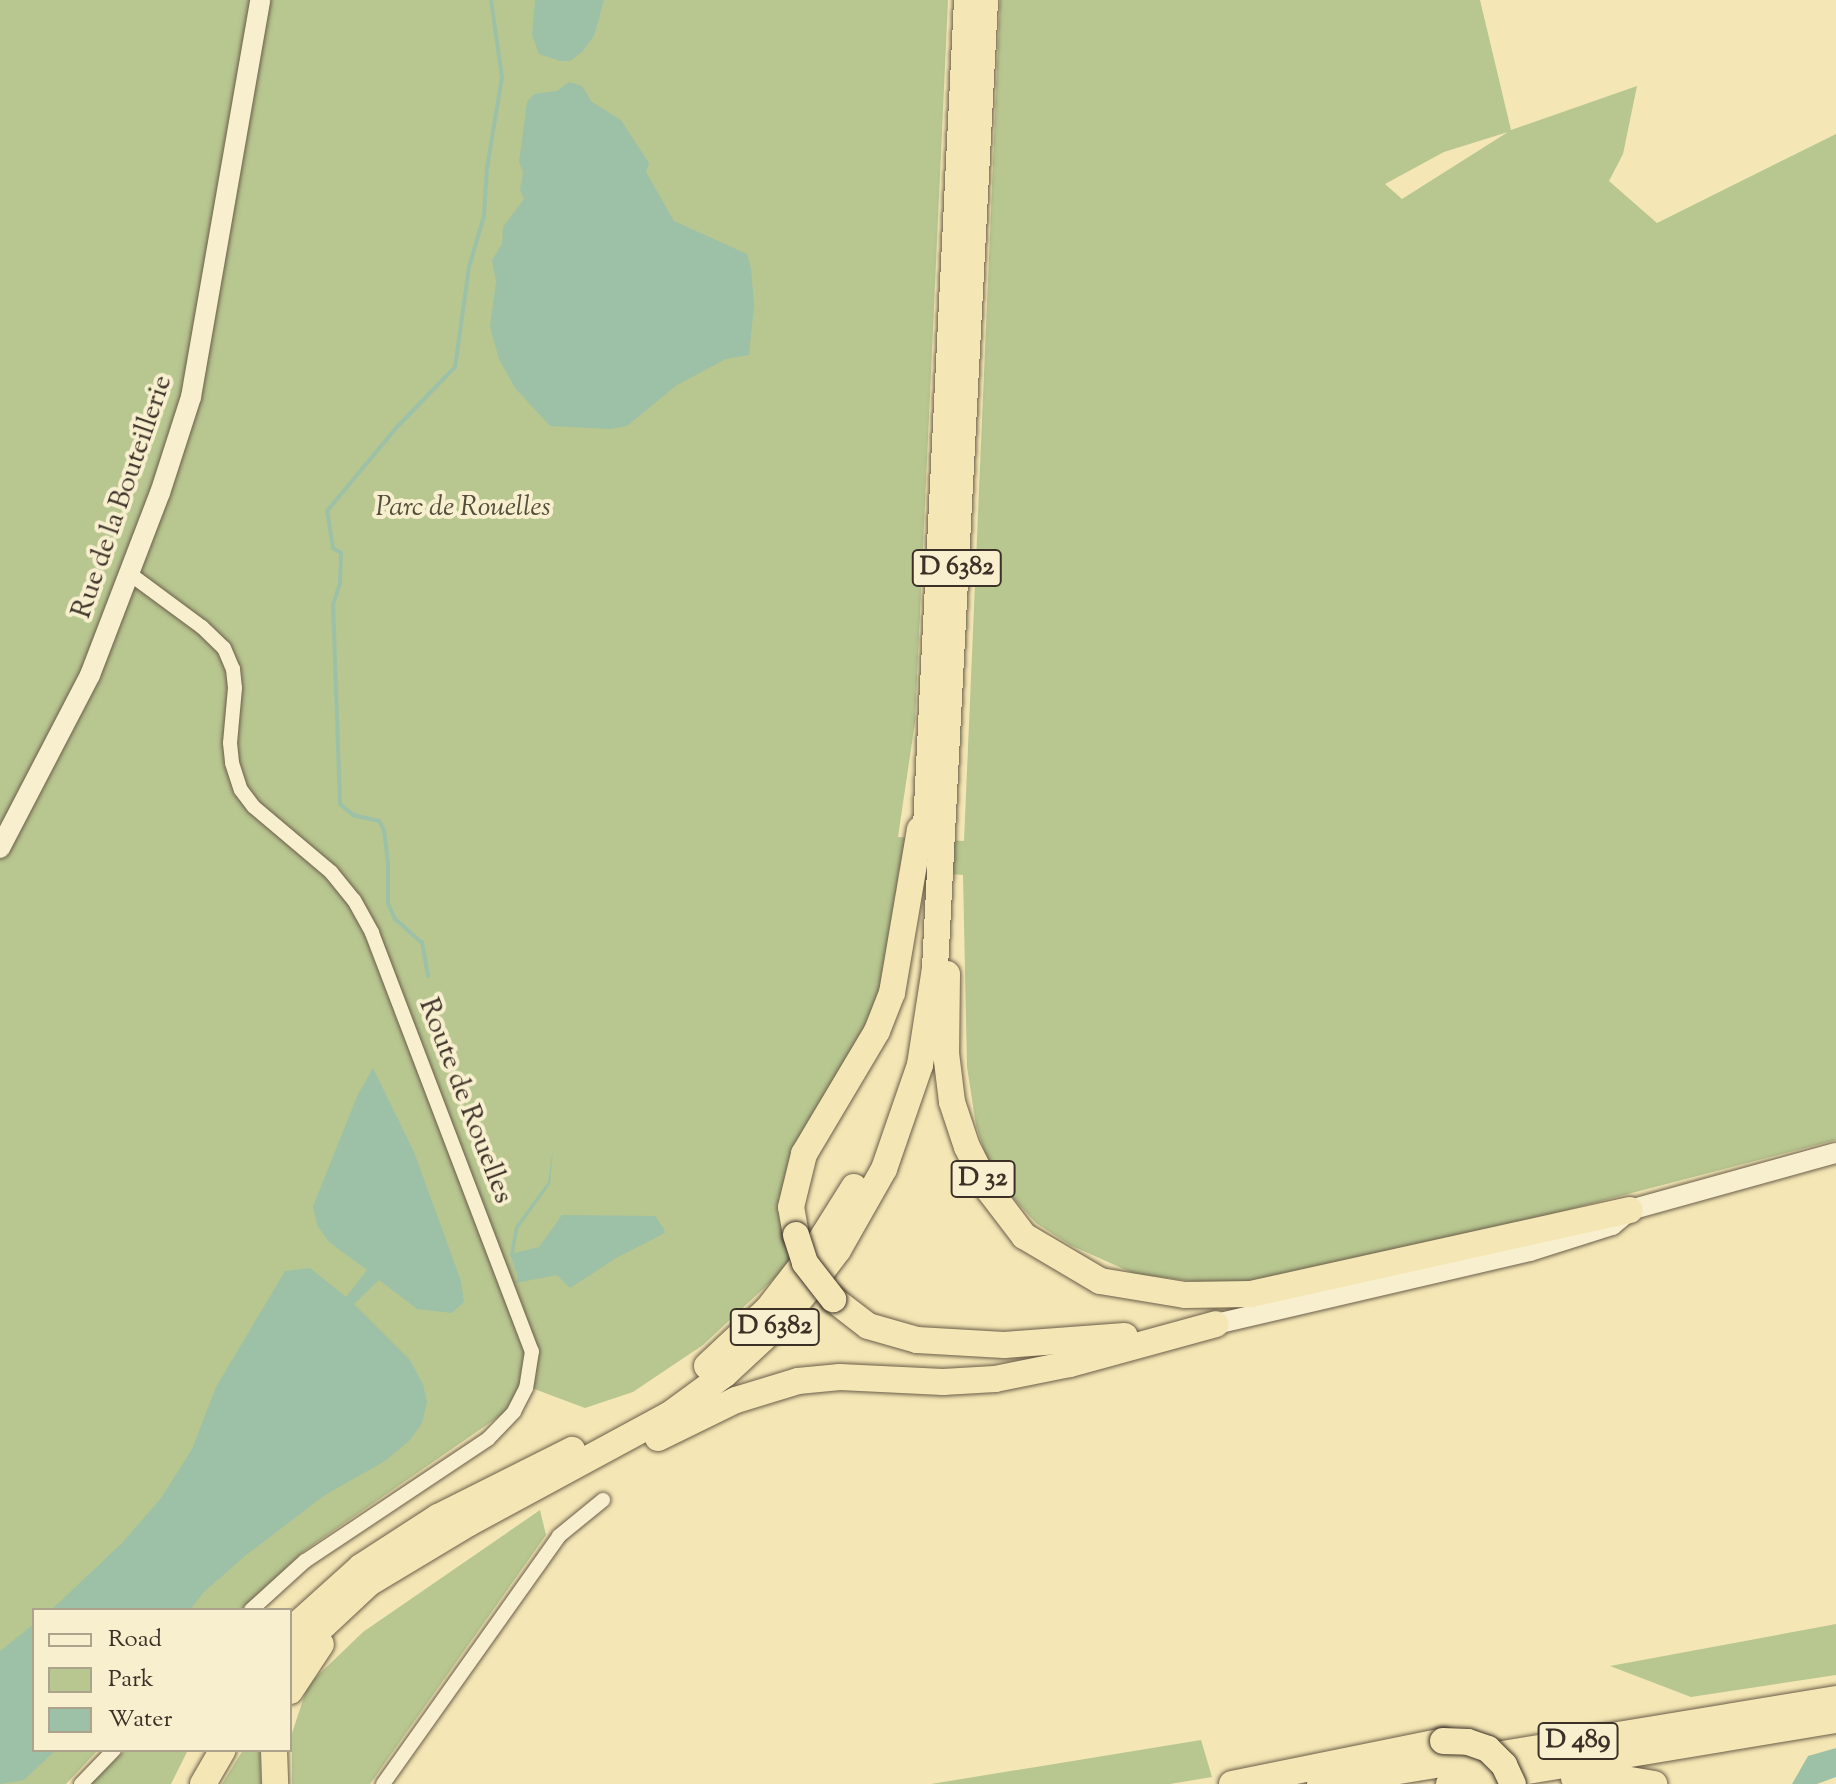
<!DOCTYPE html>
<html>
<head>
<meta charset="utf-8">
<style>
	body { margin:0 }
	#map { position:relative; width:1836px; height:1784px; overflow:hidden; background:#f5e7b5; font-family:"Sorts Mill Goudy",serif }
	div>[style] { position:absolute }
	.green>* { inset:0; background:#b8c690 }
	.water>* { inset:0; background:#9dc1a7 }
	.stream>* { height:4px; margin:-2px; padding:0 2px; transform-origin:2px; border-radius:2px; background:#9dc1a7 }
	.roads { filter:drop-shadow(0 0 2px #6a5e4a) drop-shadow(0 0 2px #6a5e4a) }
	.street>* { height:14px; margin:-7px; padding:0 7px; transform-origin:7px; border-radius:7px; background:#f8efcf }
	.secondary>* { height:20px; margin:-10px; padding:0 10px; transform-origin:10px; border-radius:10px; background:#f8efcf }
	.highway>* { height:26px; margin:-13px; padding:0 13px; transform-origin:13px; border-radius:13px; background:#f5e7b5 }
	.bridges { filter:drop-shadow(0 0 2px #3b3127) drop-shadow(0 0 2px #3b3127) }
	.highway-bridge>* { height:26px; margin:-13px; padding:0 13px; transform-origin:13px; border-radius:13px; background:#f5e7b5 }
	span { translate:-50% -50%; white-space:nowrap; text-align:center; line-height:1.15; -webkit-text-stroke:8px #f8efcf; paint-order:stroke }
	.shield-label span { padding:2px 6px; background:#f8efcf; border:2px solid; border-radius:6px; -webkit-text-stroke-width:0 }
	.shield-label { font-size:26px; color:#3b3127; font-weight:700 }
	.street-label { font-size:28px; color:#3b3127 }
	.park-label { font-size:28px; color:#544f3c; font-style:italic }
	.legend { position:absolute; left:32px; top:1608px; width:260px; height:144px; box-sizing:border-box; background:#f8efcf; border:2px solid #aca38c; margin:0; padding:10px 14px; list-style:none; font-size:24px; color:#3b3127 }
	.legend li { display:flex; align-items:center; gap:16px; height:40px }
	.legend b { width:40px; border:2px solid #aca38c }
</style>
</head>
<body>
<div id="map">
	<div class="green">
		<i style="clip-path:polygon(evenodd,0 0,948px 0,915px 722px,898px 837px,964px 841px,1000px 0,1480px 0,1511px 130px,1637px 86px,1623px 154px,1609px 181px,1657px 223px,1836px 134px,1836px 1140px,1404px 1252px,1230px 1286px,1135px 1274px,1070px 1245px,1036px 1223px,992px 1175px,976px 1125px,967px 1067px,963px 875px,899px 870px,890px 949px,878px 1005px,807px 1127px,792px 1262px,703px 1345px,633px 1392px,585px 1408px,521px 1384px,504px 1413px,304px 1551px,242px 1610px,34px 1610px,34px 1750px,98px 1750px,66px 1784px,0 1784px,0 0,1508px 132px,1402px 199px,1385px 184px,1444px 152px,1508px 132px)"></i>
		<i style="clip-path:polygon(540px 1510px,546px 1535px,370px 1784px,292px 1784px,292px 1733px,308px 1685px,363px 1632px)"></i>
		<i style="clip-path:polygon(1836px 1624px,1836px 1675px,1691px 1697px,1610px 1666px)"></i>
		<i style="clip-path:polygon(1201px 1740px,1212px 1777px,1170px 1784px,931px 1784px)"></i>
		<i style="clip-path:polygon(125px 1750px,188px 1750px,171px 1784px,90px 1784px)"></i>
		<i style="clip-path:polygon(243px 1750px,260px 1750px,261px 1784px,222px 1784px)"></i>
	</div>
	<div class="water">
		<i style="clip-path:polygon(535px 0,604px 0,594px 36px,582px 52px,570px 61px,560px 61px,539px 54px,532px 35px)"></i>
		<i style="clip-path:polygon(569px 82px,582px 86px,592px 102px,621px 120px,649px 163px,646px 172px,674px 221px,747px 254px,751px 268px,754px 305px,749px 355px,726px 359px,677px 385px,627px 426px,611px 429px,550px 426px,515px 388px,499px 359px,490px 327px,496px 282px,492px 260px,502px 244px,503px 227px,524px 199px,520px 190px,523px 172px,519px 162px,527px 102px,534px 94px,557px 91px)"></i>
		<i style="clip-path:polygon(373px 1068px,414px 1152px,461px 1281px,464px 1302px,452px 1313px,417px 1309px,379px 1280px,354px 1304px,410px 1360px,423px 1384px,427px 1402px,422px 1423px,410px 1440px,385px 1461px,325px 1495px,245px 1556px,204px 1592px,190px 1610px,51px 1610px,121px 1544px,161px 1498px,192px 1449px,216px 1387px,285px 1271px,310px 1268px,346px 1297px,367px 1270px,329px 1242px,317px 1225px,313px 1206px,358px 1094px)"></i>
		<i style="clip-path:polygon(553px 1149px,550px 1184px,518px 1229px,514px 1253px,539px 1247px,562px 1215px,655px 1216px,664px 1229px,665px 1233px,618px 1257px,570px 1288px,557px 1275px,516px 1283px,518px 1277px,510px 1254px,515px 1227px,548px 1182px)"></i>
		<i style="clip-path:polygon(34px 1624px,34px 1750px,56px 1750px,24px 1780px,0 1784px,0 1651px)"></i>
		<i style="clip-path:polygon(1836px 1748px,1836px 1777px,1817px 1784px,1792px 1784px,1808px 1756px)"></i>
	</div>
	<div class="stream">
		<i style="left:428px;top:976px;width:34px;rotate:-100deg"></i>
		<i style="left:422px;top:943px;width:36px;rotate:-138deg"></i>
		<i style="left:395px;top:919px;width:17px;rotate:-114deg"></i>
		<i style="left:388px;top:903px;width:40px;rotate:-90deg"></i>
		<i style="left:388px;top:863px;width:33px;rotate:-97deg"></i>
		<i style="left:384px;top:830px;width:10px;rotate:-119deg"></i>
		<i style="left:379px;top:821px;width:27px;rotate:-167deg"></i>
		<i style="left:353px;top:815px;width:17px;rotate:-140deg"></i>
		<i style="left:340px;top:804px;width:199px;rotate:-92deg"></i>
		<i style="left:333px;top:605px;width:23px;rotate:-72deg"></i>
		<i style="left:340px;top:583px;width:30px;rotate:-88deg"></i>
		<i style="left:341px;top:553px;width:9px;rotate:-148deg"></i>
		<i style="left:333px;top:548px;width:37px;rotate:-99deg"></i>
		<i style="left:327px;top:511px;width:109px;rotate:-50.2deg"></i>
		<i style="left:397px;top:427px;width:83px;rotate:-46deg"></i>
		<i style="left:455px;top:367px;width:101px;rotate:-82deg"></i>
		<i style="left:469px;top:267px;width:53px;rotate:-73.6deg"></i>
		<i style="left:484px;top:216px;width:48px;rotate:-86.4deg"></i>
		<i style="left:487px;top:168px;width:92px;rotate:-80.6deg"></i>
		<i style="left:502px;top:77px;width:78px;rotate:-98.1deg"></i>
	</div>
	<div class="roads">
		<div class="street">
			<i style="left:130px;top:574px;width:89px;rotate:36.4deg"></i>
			<i style="left:202px;top:627px;width:30px;rotate:44deg"></i>
			<i style="left:224px;top:648px;width:23px;rotate:67deg"></i>
			<i style="left:233px;top:669px;width:19px;rotate:84deg"></i>
			<i style="left:235px;top:688px;width:55px;rotate:95.2deg"></i>
			<i style="left:230px;top:743px;width:20px;rotate:84deg"></i>
			<i style="left:232px;top:763px;width:28px;rotate:72deg"></i>
			<i style="left:241px;top:790px;width:21px;rotate:53deg"></i>
			<i style="left:254px;top:807px;width:101px;rotate:40.2deg"></i>
			<i style="left:331px;top:872px;width:36px;rotate:51deg"></i>
			<i style="left:354px;top:900px;width:38px;rotate:61deg"></i>
			<i style="left:372px;top:933px;width:448px;rotate:69.1deg"></i>
			<i style="left:532px;top:1351px;width:37px;rotate:99deg"></i>
			<i style="left:526px;top:1388px;width:27px;rotate:117deg"></i>
			<i style="left:514px;top:1412px;width:37px;rotate:134deg"></i>
			<i style="left:488px;top:1439px;width:220px;rotate:146.3deg"></i>
			<i style="left:305px;top:1561px;width:73px;rotate:137.8deg"></i>
			<i style="left:81px;top:1784px;width:47px;rotate:-45.9deg"></i>
			<i style="left:383px;top:1784px;width:304px;rotate:-54.6deg"></i>
			<i style="left:559px;top:1536px;width:57px;rotate:-39.3deg"></i>
		</div>
		<div class="secondary">
			<i style="left:0;top:848px;width:195px;rotate:-62.5deg"></i>
			<i style="left:90px;top:675px;width:195px;rotate:-69deg"></i>
			<i style="left:160px;top:493px;width:101px;rotate:-72.1deg"></i>
			<i style="left:191px;top:397px;width:403px;rotate:-80.1deg"></i>
			<i style="left:1216px;top:1324px;width:322px;rotate:-13.1deg"></i>
			<i style="left:1530px;top:1251px;width:86px;rotate:-17.6deg"></i>
			<i style="left:1612px;top:1225px;width:23px;rotate:-40deg"></i>
			<i style="left:1630px;top:1210px;width:214px;rotate:-15.5deg"></i>
		</div>
		<div class="highway">
			<i style="left:925px;top:847px;width:848px;rotate:-87.16deg"></i>
			<i style="left:947px;top:974px;width:79px;rotate:90.7deg"></i>
			<i style="left:946px;top:1053px;width:49px;rotate:83deg"></i>
			<i style="left:952px;top:1102px;width:47px;rotate:71.6deg"></i>
			<i style="left:967px;top:1147px;width:48px;rotate:62.9deg"></i>
			<i style="left:989px;top:1190px;width:58px;rotate:52.7deg"></i>
			<i style="left:1024px;top:1236px;width:88px;rotate:30.6deg"></i>
			<i style="left:1100px;top:1281px;width:86px;rotate:9.4deg"></i>
			<i style="left:1185px;top:1295px;width:66px;rotate:-0.9deg"></i>
			<i style="left:1251px;top:1294px;width:388px;rotate:-12.5deg"></i>
			<i style="left:796px;top:1235px;width:28px;rotate:-100deg"></i>
			<i style="left:791px;top:1207px;width:55px;rotate:-76.2deg"></i>
			<i style="left:804px;top:1154px;width:143px;rotate:-59.3deg"></i>
			<i style="left:877px;top:1031px;width:41px;rotate:-68.5deg"></i>
			<i style="left:892px;top:993px;width:166px;rotate:-80.3deg"></i>
			<i style="left:833px;top:1299px;width:44px;rotate:37.6deg"></i>
			<i style="left:868px;top:1326px;width:51px;rotate:15.9deg"></i>
			<i style="left:917px;top:1340px;width:87px;rotate:3.3deg"></i>
			<i style="left:1004px;top:1345px;width:121px;rotate:-4.3deg"></i>
			<i style="left:707px;top:1366px;width:83px;rotate:-43.1deg"></i>
			<i style="left:768px;top:1309px;width:83px;rotate:-52.3deg"></i>
			<i style="left:819px;top:1243px;width:66px;rotate:-58deg"></i>
			<i style="left:658px;top:1438px;width:87px;rotate:-26deg"></i>
			<i style="left:736px;top:1400px;width:65px;rotate:-17deg"></i>
			<i style="left:798px;top:1381px;width:42px;rotate:-5.4deg"></i>
			<i style="left:840px;top:1377px;width:103px;rotate:2.8deg"></i>
			<i style="left:943px;top:1382px;width:52px;rotate:-3.3deg"></i>
			<i style="left:995px;top:1379px;width:76px;rotate:-11.3deg"></i>
			<i style="left:1070px;top:1364px;width:151px;rotate:-15.3deg"></i>
			<i style="left:290px;top:1631px;width:96px;rotate:-42deg"></i>
			<i style="left:361px;top:1567px;width:92px;rotate:-33deg"></i>
			<i style="left:438px;top:1517px;width:150px;rotate:-26.6deg"></i>
			<i style="left:290px;top:1657px;width:108px;rotate:-43.1deg"></i>
			<i style="left:369px;top:1583px;width:117px;rotate:-31deg"></i>
			<i style="left:469px;top:1523px;width:227px;rotate:-28.4deg"></i>
			<i style="left:669px;top:1415px;width:69px;rotate:-36.2deg"></i>
			<i style="left:725px;top:1374px;width:76px;rotate:-42.9deg"></i>
			<i style="left:781px;top:1322px;width:47px;rotate:-50.2deg"></i>
			<i style="left:811px;top:1286px;width:45px;rotate:-53.1deg"></i>
			<i style="left:838px;top:1250px;width:93px;rotate:-60.4deg"></i>
			<i style="left:884px;top:1169px;width:110px;rotate:-70.9deg"></i>
			<i style="left:920px;top:1065px;width:98px;rotate:-81.2deg"></i>
			<i style="left:935px;top:968px;width:969px;rotate:-87.04deg"></i>
			<i style="left:290px;top:1691px;width:56px;rotate:-56.6deg"></i>
			<i style="left:274px;top:1750px;width:34px;rotate:88deg"></i>
			<i style="left:1574px;top:1778px;width:27px;rotate:-6deg"></i>
			<i style="left:1601px;top:1775px;width:54px;rotate:9.6deg"></i>
			<i style="left:203px;top:1784px;width:39px;rotate:-60deg"></i>
			<i style="left:1232px;top:1784px;width:215px;rotate:-11.5deg"></i>
			<i style="left:1320px;top:1784px;width:523px;rotate:-9.35deg"></i>
			<i style="left:1449px;top:1784px;width:392px;rotate:-9.4deg"></i>
		</div>
	</div>
	<div class="bridges">
		<div class="highway-bridge">
			<i style="left:796px;top:1235px;width:29px;rotate:72deg"></i>
			<i style="left:805px;top:1263px;width:46px;rotate:52.1deg"></i>
			<i style="left:1443px;top:1741px;width:25px;rotate:2deg"></i>
			<i style="left:1468px;top:1742px;width:21px;rotate:19deg"></i>
			<i style="left:1488px;top:1749px;width:23px;rotate:45deg"></i>
			<i style="left:1504px;top:1765px;width:21px;rotate:65deg"></i>
		</div>
	</div>
	<div class="shield-label">
		<span style="left:957px;top:568px">D 6382</span>
		<span style="left:983px;top:1179px">D 32</span>
		<span style="left:775px;top:1327px">D 6382</span>
		<span style="left:1578px;top:1741px">D 489</span>
	</div>
	<div class="street-label">
		<span style="left:123px;top:497px;rotate:-71deg">Rue de la Bouteillerie</span>
		<span style="left:465px;top:1101px;rotate:69deg">Route de Rouelles</span>
	</div>
	<div class="park-label">
		<span style="left:463px;top:508px">Parc de Rouelles</span>
	</div>
	<ul class="legend">
	<li><b style="height:10px;background:#f8efcf"></b>Road</li>
	<li><b style="height:22px;background:#b8c690"></b>Park</li>
	<li><b style="height:22px;background:#9dc1a7"></b>Water</li>
	</ul>
</div>
</body>
</html>
